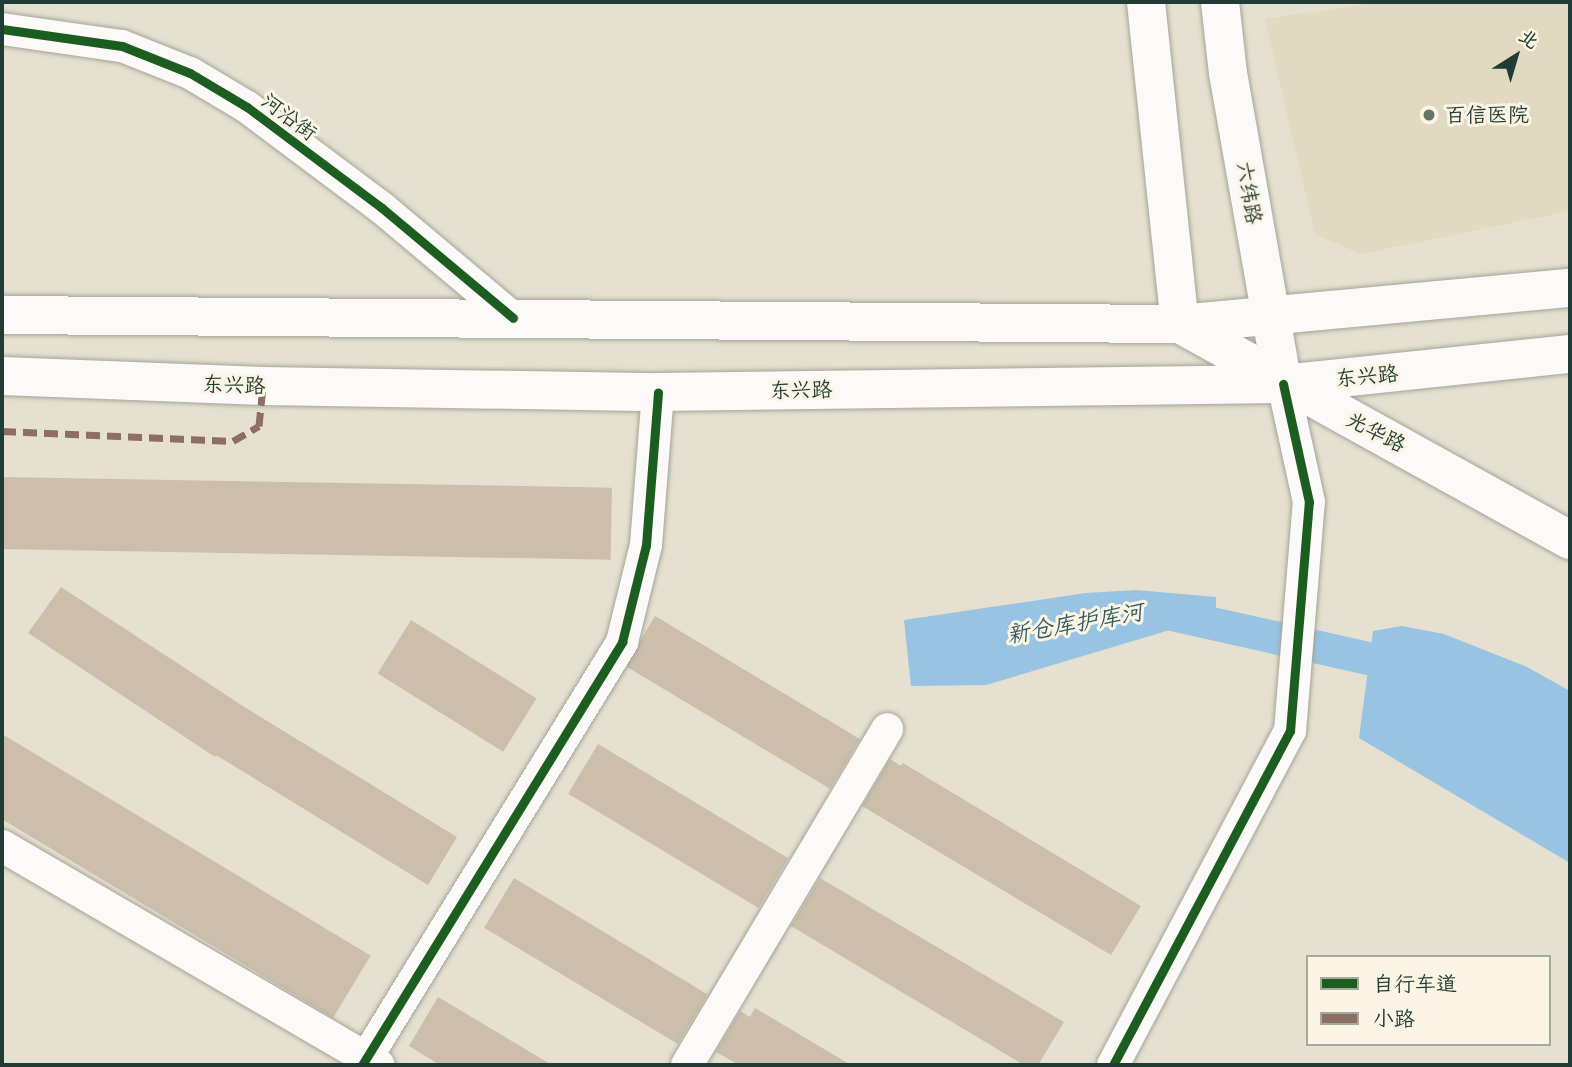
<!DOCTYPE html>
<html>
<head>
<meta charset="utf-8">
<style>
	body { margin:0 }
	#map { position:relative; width:1572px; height:1067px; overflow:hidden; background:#e5e0cf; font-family:Sriracha,"LXGW WenKai TC",sans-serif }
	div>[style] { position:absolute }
	.built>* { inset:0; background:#e1dac0 }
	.water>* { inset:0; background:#98c3e3 }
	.canal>* { height:33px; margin:-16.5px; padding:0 16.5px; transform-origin:16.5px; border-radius:16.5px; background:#98c3e3 }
	.building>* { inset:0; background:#ccbeab; transform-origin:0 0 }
	.roads { filter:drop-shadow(0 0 2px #a3a499) drop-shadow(0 0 2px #a3a499) }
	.street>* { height:32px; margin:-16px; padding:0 16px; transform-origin:16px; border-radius:16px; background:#fbfaf8 }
	.secondary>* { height:38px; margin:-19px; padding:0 19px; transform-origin:19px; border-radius:19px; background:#fbfaf8 }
	.primary>* { height:38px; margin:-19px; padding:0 19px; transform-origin:19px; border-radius:19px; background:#fbfaf8 }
	.highway>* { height:38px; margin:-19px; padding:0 19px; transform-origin:19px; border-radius:19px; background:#fbfaf8 }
	.quiet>* { height:7px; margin-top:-3.5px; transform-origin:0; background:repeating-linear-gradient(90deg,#8d6e63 0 14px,transparent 0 21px) }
	.cycleway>* { height:9px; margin:-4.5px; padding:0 4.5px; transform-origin:4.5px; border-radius:4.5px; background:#1b5e20 }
	.dots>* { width:19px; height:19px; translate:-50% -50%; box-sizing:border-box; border:4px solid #fcf5e5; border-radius:50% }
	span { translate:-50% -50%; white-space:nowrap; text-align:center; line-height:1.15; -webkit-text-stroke:6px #fcf5e5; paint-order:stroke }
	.poi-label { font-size:21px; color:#1f3d34 }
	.left { translate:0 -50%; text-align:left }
	.street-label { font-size:21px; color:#1f3d34 }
	.water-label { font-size:23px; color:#355b62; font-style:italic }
	.frame { position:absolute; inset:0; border:4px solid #1f3d34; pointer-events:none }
	.legend { position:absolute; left:1306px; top:955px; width:245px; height:91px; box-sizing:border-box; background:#fcf5e5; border:2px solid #a4ab9e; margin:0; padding:9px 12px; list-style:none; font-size:21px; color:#1f3d34 }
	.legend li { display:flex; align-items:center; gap:14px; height:35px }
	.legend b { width:35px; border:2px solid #a4ab9e }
	.north { position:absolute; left:1481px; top:21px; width:70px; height:70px; -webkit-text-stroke:5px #fcf5e5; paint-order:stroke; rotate:37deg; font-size:19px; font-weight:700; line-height:28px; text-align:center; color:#1f3d34 }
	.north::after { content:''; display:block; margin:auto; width:24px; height:32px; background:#1f3d34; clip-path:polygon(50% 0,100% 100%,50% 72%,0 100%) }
</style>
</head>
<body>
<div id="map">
	<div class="built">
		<i style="clip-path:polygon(1378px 2px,1570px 2px,1570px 211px,1361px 254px,1315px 234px,1265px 19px)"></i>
	</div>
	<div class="water">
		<i style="clip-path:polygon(1136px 590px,1216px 597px,1216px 635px,1173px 629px,986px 685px,911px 686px,904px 620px,1086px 593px)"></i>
		<i style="clip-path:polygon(1402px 626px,1444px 634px,1527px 667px,1570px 691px,1570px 863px,1359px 738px,1373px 631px)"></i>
	</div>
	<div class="canal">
		<i style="left:1171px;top:614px;width:248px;rotate:12.6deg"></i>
	</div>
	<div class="building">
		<i style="left:2px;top:477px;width:610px;height:72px;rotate:1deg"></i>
		<i style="clip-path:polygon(61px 587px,246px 708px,457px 837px,428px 885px,216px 755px,215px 757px,28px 633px)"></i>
		<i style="left:655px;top:616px;width:239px;height:58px;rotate:31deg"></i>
		<i style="left:411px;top:620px;width:148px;height:63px;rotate:32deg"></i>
		<i style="left:2px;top:734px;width:430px;height:73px;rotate:31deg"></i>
		<i style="left:598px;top:744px;width:222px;height:58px;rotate:31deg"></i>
		<i style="clip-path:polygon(890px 759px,901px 766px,903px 763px,1141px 906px,1111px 955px,862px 806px)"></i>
		<i style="left:514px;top:878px;width:226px;height:58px;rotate:31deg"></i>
		<i style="clip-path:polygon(820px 878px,1064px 1022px,1038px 1065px,1024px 1065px,791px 926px)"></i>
		<i style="clip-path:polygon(438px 997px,552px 1065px,440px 1065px,409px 1046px)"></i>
		<i style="clip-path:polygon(755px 1008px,851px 1065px,739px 1065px,716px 1052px,740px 1011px,750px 1017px)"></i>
	</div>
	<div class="roads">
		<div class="street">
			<i style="left:2px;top:29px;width:121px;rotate:8.1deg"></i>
			<i style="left:122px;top:46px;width:73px;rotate:21.7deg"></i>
			<i style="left:190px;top:73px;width:66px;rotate:30.8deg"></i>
			<i style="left:247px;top:107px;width:169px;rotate:36.8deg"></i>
			<i style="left:382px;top:208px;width:171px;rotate:40deg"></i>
			<i style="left:2px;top:846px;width:436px;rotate:30.2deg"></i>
			<i style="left:362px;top:1065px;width:497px;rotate:-58.4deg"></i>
			<i style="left:622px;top:642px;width:100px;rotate:-76.1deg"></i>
			<i style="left:646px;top:545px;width:153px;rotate:-85.5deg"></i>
			<i style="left:687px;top:1065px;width:391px;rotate:-59.2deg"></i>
			<i style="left:1113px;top:1065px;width:378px;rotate:-62.1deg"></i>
			<i style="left:1290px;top:731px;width:230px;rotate:-85.3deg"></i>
			<i style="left:1309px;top:502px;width:121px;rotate:-102.4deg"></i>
		</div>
		<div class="secondary">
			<i style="left:1180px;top:324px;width:446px;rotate:29deg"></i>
		</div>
		<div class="primary">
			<i style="left:1146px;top:2px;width:324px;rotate:84deg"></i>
			<i style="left:1220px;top:2px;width:71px;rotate:83.6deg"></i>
			<i style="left:1228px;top:73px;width:316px;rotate:80deg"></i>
		</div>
		<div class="highway">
			<i style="left:2px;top:315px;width:1178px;rotate:0.44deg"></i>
			<i style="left:1180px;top:324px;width:392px;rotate:-5.3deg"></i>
			<i style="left:2px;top:376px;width:261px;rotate:2.2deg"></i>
			<i style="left:263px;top:386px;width:395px;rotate:0.9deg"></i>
			<i style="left:658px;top:392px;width:625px;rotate:-0.73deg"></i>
			<i style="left:1283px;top:384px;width:289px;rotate:-6deg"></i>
		</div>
	</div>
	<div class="quiet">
		<i style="left:2px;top:431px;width:231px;rotate:2.5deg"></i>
		<i style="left:233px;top:441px;width:30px;rotate:-30deg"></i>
		<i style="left:259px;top:426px;width:40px;rotate:-84.3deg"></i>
	</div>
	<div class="cycleway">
		<i style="left:2px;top:29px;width:121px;rotate:8.1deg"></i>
		<i style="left:122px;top:46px;width:73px;rotate:21.7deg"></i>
		<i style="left:190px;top:73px;width:66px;rotate:30.8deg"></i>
		<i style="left:247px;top:107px;width:169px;rotate:36.8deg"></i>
		<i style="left:382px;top:208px;width:171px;rotate:40deg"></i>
		<i style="left:362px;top:1065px;width:497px;rotate:-58.4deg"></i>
		<i style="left:622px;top:642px;width:100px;rotate:-76.1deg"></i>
		<i style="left:646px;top:545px;width:153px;rotate:-85.5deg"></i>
		<i style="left:1113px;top:1065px;width:378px;rotate:-62.1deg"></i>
		<i style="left:1290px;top:731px;width:230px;rotate:-85.3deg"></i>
		<i style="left:1309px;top:502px;width:121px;rotate:-102.4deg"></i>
	</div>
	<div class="dots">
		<i style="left:1429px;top:115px;background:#64766a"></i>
	</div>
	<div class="poi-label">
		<span class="left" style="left:1445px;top:115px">百信医院</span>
	</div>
	<div class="street-label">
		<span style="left:289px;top:117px;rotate:37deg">河沿街</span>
		<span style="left:1249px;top:193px;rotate:80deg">六纬路</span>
		<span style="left:1367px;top:376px;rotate:-5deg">东兴路</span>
		<span style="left:234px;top:385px;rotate:2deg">东兴路</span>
		<span style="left:801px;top:390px;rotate:-1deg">东兴路</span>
		<span style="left:1376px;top:432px;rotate:27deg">光华路</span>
	</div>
	<div class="water-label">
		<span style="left:1075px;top:624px;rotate:-10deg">新仓库护库河</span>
	</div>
	<div class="frame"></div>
	<ul class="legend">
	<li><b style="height:9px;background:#1b5e20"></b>自行车道</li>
	<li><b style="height:9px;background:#8d6e63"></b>小路</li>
	</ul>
	<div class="north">北</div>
</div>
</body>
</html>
